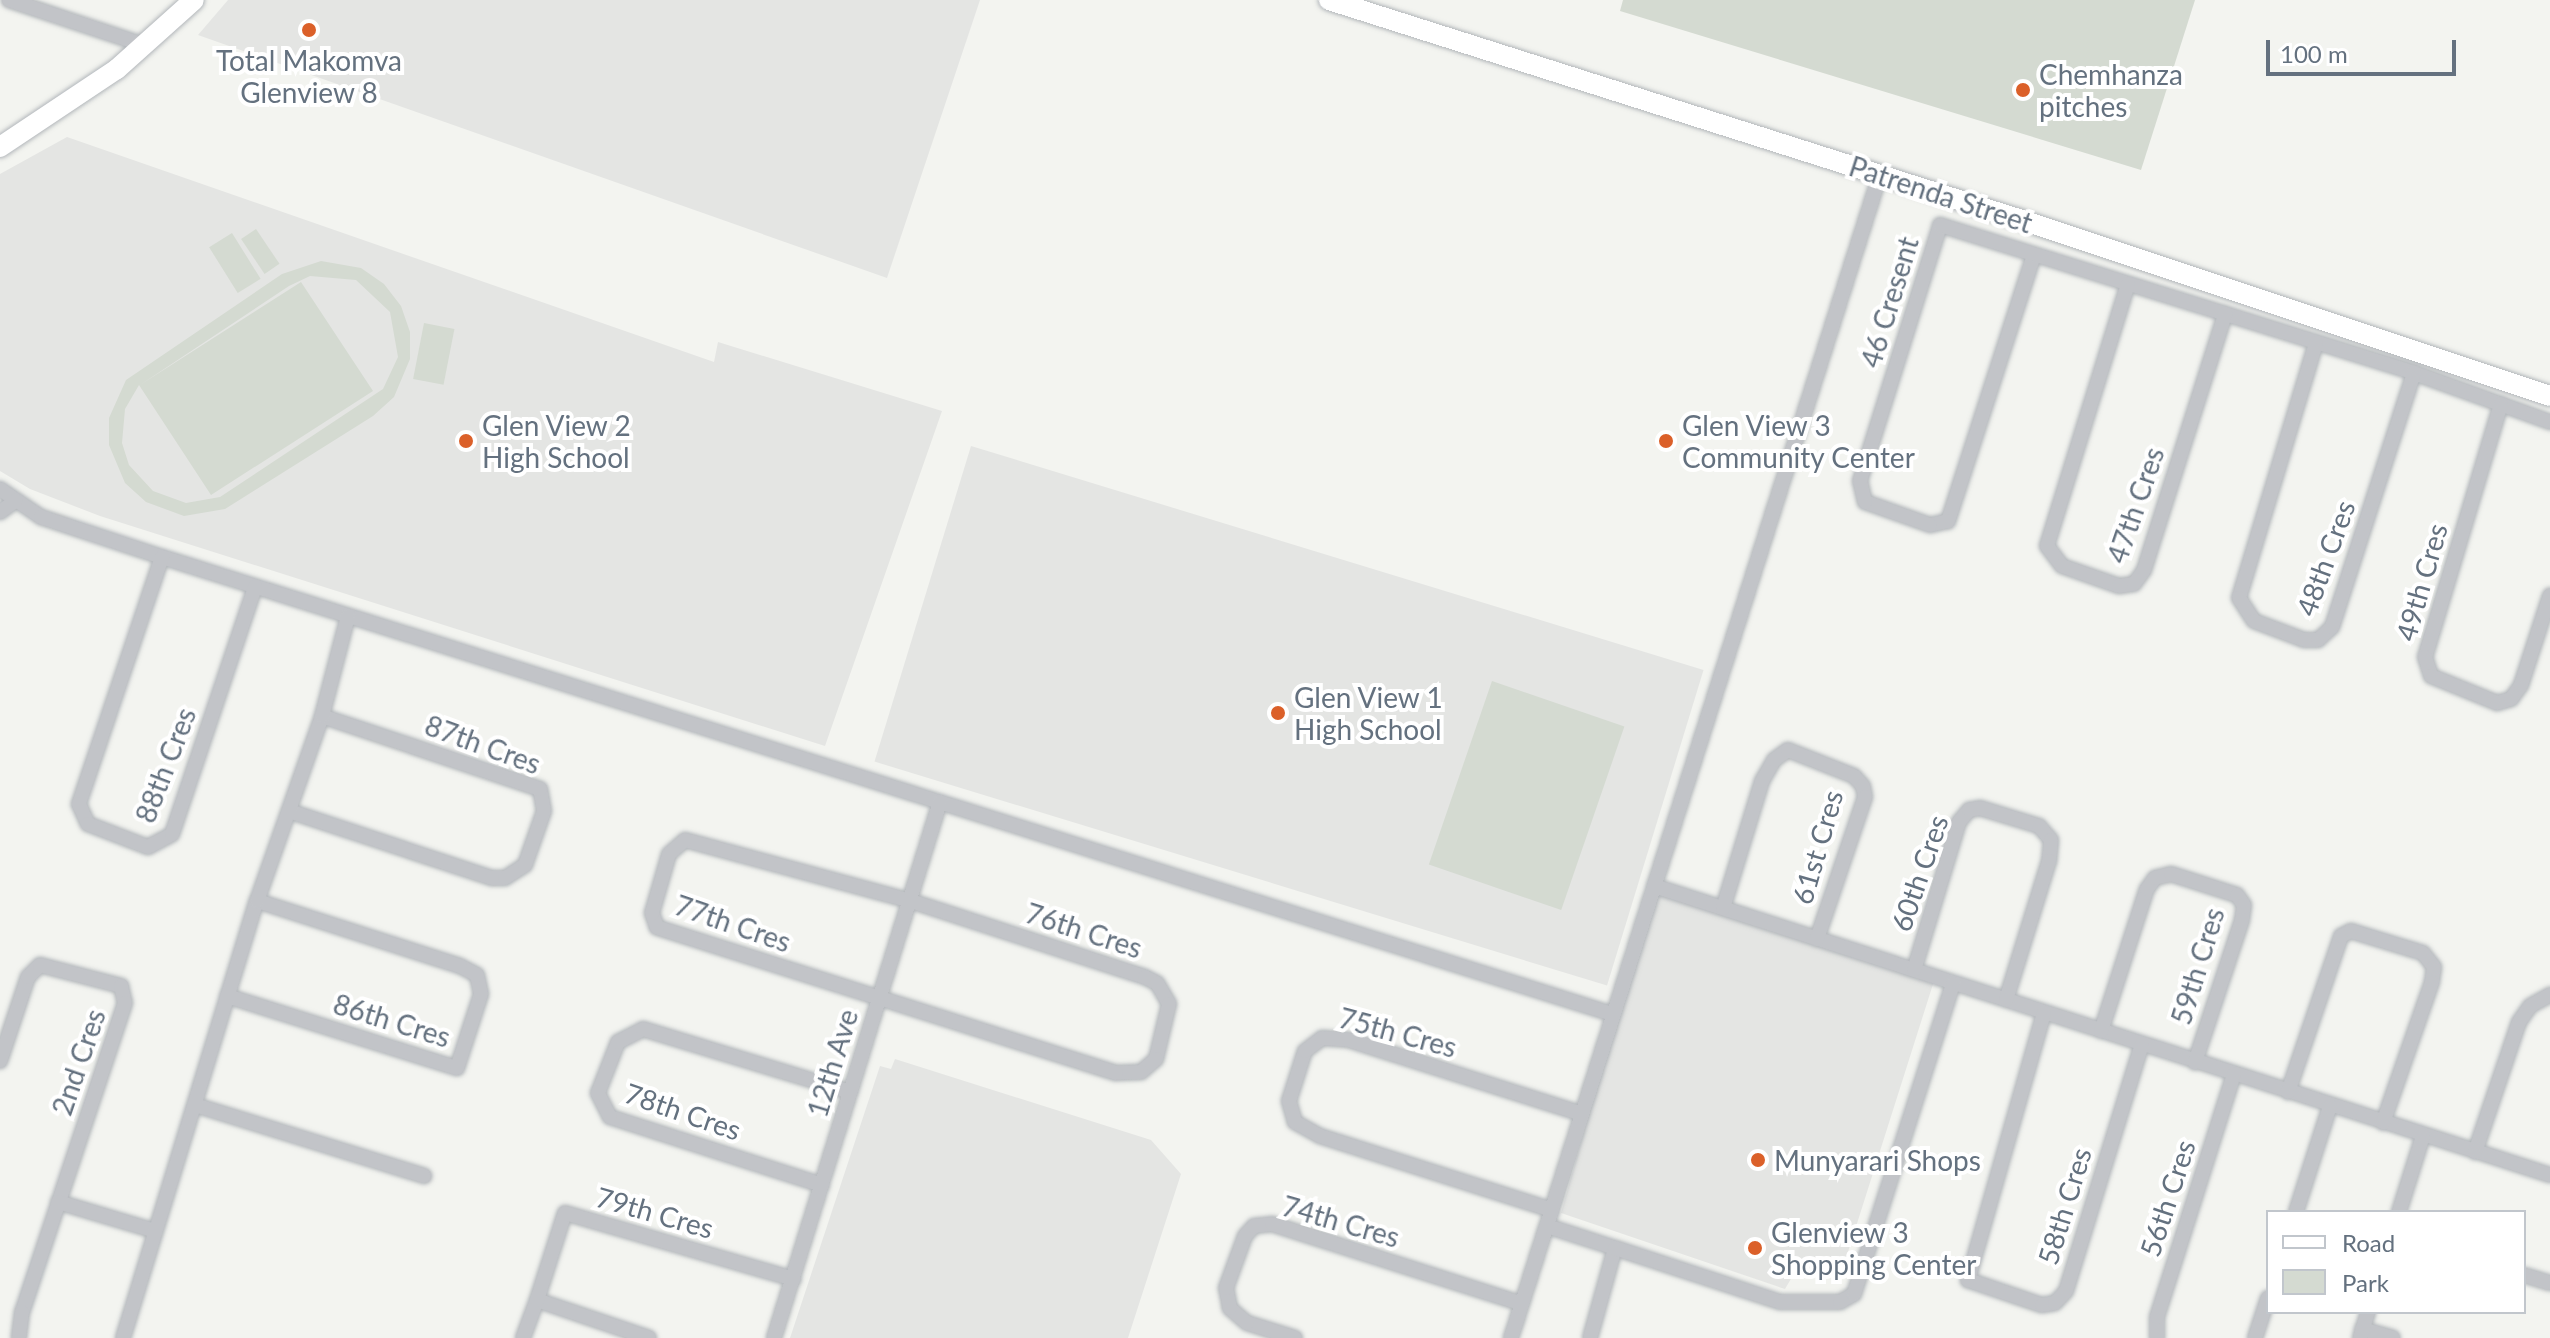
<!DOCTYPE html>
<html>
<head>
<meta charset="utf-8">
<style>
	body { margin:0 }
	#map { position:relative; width:2550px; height:1338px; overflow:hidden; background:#f3f4f0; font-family:Lato,sans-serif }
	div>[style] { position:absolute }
	.built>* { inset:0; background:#e4e5e3; transform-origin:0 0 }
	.green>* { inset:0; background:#d4dad1; transform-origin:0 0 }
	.roads { filter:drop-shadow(0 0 2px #b2b6ba) drop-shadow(0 0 2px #b2b6ba) }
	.street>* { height:14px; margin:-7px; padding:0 7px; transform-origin:7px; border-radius:7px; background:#c2c4c8 }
	.secondary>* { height:20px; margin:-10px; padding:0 10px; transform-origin:10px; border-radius:10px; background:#fff }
	.dots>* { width:22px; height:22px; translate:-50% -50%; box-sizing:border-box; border:4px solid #fff; border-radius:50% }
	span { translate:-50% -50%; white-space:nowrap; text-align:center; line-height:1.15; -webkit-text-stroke:8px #fff; paint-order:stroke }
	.poi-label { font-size:28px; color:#64717f }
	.left { translate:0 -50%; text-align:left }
	.street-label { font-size:28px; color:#64717f }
	.legend { position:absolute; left:2266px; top:1210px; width:260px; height:104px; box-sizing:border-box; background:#fff; border:2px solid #c1c6cc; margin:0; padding:10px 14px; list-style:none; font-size:24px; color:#64717f }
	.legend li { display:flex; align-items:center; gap:16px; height:40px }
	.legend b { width:40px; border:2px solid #c1c6cc }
	.scale { position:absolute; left:2266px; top:40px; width:190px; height:36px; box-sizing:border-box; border:4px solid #64717f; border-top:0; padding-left:10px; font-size:24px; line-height:28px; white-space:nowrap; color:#64717f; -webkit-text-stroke:6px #fff; paint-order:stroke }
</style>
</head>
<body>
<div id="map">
	<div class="built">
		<i style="clip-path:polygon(228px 0,980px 0,887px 278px,198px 35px)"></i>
		<i style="clip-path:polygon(67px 137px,714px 362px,718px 342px,942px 411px,825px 746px,100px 516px,30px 489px,0 471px,0 174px)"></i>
		<i style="left:971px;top:446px;width:766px;height:330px;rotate:17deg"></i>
		<i style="clip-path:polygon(1659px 892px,1934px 981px,1840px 1277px,1798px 1267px,1785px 1289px,1561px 1213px,1623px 994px)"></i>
		<i style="clip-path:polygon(895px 1059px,1151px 1140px,1181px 1174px,1128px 1338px,790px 1338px,880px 1066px,891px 1069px)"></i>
	</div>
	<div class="green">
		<i style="clip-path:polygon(1623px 0,2195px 0,2141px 170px,1620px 11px)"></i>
		<i style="left:256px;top:229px;width:42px;height:18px;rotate:56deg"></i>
		<i style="left:232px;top:233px;width:54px;height:27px;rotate:58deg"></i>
		<i style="clip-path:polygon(evenodd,321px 261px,361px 268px,384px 284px,401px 306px,410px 332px,410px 359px,394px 397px,373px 416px,225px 509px,184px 516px,146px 502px,125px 483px,109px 445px,109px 418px,126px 380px,282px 274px,321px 261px,310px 276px,356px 280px,390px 312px,398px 357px,383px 389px,220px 497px,186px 503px,153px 491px,129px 465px,122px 443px,125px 409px,139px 385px,211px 495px,373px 391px,301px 282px,140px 385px,289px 286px,310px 276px)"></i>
		<i style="left:424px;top:323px;width:31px;height:57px;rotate:11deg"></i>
		<i style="left:1492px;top:681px;width:140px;height:194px;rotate:19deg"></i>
	</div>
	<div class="roads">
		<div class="street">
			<i style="left:9px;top:0;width:142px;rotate:18.4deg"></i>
			<i style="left:2034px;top:255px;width:280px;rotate:107.9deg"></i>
			<i style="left:1948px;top:521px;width:18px;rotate:167deg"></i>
			<i style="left:1930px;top:525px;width:69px;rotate:-160.5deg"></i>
			<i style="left:1865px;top:502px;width:22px;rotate:-103deg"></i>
			<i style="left:1860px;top:481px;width:268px;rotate:-72.6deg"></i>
			<i style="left:1940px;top:225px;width:497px;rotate:17.3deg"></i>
			<i style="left:2414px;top:373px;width:145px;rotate:19.8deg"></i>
			<i style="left:2128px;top:284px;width:274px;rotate:107.2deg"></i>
			<i style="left:2047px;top:546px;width:25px;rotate:53deg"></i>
			<i style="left:2062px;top:566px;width:60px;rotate:19.3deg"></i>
			<i style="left:2119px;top:586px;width:15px;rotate:-8deg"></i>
			<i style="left:2134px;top:584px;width:17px;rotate:-54deg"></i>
			<i style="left:2144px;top:570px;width:269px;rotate:-72.4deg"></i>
			<i style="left:2316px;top:343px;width:266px;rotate:106.8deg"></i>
			<i style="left:2239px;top:598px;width:27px;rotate:57deg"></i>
			<i style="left:2254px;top:621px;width:53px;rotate:20.8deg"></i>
			<i style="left:2304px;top:640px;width:14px"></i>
			<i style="left:2318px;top:640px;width:19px;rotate:-43deg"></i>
			<i style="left:2332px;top:627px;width:267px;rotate:-72.1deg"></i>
			<i style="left:2501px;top:404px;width:264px;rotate:106.7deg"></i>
			<i style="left:2425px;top:657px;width:20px;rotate:72deg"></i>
			<i style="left:2431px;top:676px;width:71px;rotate:22.2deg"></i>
			<i style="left:2497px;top:703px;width:15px;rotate:-16deg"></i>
			<i style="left:2511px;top:699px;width:17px;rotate:-54deg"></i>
			<i style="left:2521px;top:685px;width:94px;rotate:-72deg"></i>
			<i style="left:0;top:489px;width:50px;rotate:34.3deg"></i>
			<i style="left:41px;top:517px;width:127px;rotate:18.3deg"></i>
			<i style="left:162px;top:557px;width:1520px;rotate:17.49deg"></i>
			<i style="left:0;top:512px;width:19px;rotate:-36deg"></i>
			<i style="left:162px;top:557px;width:261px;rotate:108.6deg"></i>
			<i style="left:79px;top:804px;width:22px;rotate:66deg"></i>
			<i style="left:88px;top:824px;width:64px;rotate:21deg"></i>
			<i style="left:148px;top:847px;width:27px;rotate:-28deg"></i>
			<i style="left:172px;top:834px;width:261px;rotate:-71.4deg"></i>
			<i style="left:289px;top:811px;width:214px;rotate:18.3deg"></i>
			<i style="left:492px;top:878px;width:13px"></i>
			<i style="left:505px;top:878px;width:24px;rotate:-33deg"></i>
			<i style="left:525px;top:865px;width:57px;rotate:-70.6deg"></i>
			<i style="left:544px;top:811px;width:22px;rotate:-100deg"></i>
			<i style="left:540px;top:789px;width:230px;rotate:-161.5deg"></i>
			<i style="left:685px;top:840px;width:234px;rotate:15.1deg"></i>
			<i style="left:911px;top:901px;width:246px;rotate:18deg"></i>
			<i style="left:1145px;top:977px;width:13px;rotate:27deg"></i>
			<i style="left:1157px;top:983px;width:24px;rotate:60deg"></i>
			<i style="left:1169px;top:1004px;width:57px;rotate:103.3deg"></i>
			<i style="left:1156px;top:1059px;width:20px;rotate:139deg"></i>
			<i style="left:1141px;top:1072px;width:25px;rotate:178deg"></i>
			<i style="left:1116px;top:1073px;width:482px;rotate:-162.4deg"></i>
			<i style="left:657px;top:927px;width:15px;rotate:-110deg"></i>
			<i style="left:652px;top:913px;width:61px;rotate:-73.9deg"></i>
			<i style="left:669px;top:854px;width:21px;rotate:-41deg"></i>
			<i style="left:1654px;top:886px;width:941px;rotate:17.88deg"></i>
			<i style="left:1723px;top:908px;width:133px;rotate:-72.9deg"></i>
			<i style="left:1762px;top:781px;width:24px;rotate:-60deg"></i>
			<i style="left:1774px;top:760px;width:17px;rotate:-36deg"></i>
			<i style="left:1788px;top:750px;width:71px;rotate:21.5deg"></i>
			<i style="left:1854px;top:776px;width:13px;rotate:48deg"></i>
			<i style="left:1863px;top:786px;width:11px;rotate:80deg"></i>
			<i style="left:1865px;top:797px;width:150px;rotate:108.7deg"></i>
			<i style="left:1914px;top:970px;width:155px;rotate:-73.1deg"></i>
			<i style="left:1959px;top:822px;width:16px;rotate:-50deg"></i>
			<i style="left:1969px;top:810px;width:11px;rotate:-10deg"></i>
			<i style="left:1980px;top:808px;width:62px;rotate:17deg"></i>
			<i style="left:2039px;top:826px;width:18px;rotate:49deg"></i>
			<i style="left:2051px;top:840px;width:21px;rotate:95deg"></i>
			<i style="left:2049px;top:861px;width:145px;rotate:107.2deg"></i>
			<i style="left:227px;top:996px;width:241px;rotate:17.4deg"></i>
			<i style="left:457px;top:1068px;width:78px;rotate:-72deg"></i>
			<i style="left:481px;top:994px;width:19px;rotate:-102deg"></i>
			<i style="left:477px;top:975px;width:19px;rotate:-152deg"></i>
			<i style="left:460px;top:966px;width:213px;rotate:-162.2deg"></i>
			<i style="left:2044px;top:1013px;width:278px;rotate:105.9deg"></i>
			<i style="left:1968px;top:1280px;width:78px;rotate:18.7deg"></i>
			<i style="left:2042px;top:1305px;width:13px;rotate:-9deg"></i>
			<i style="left:2055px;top:1303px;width:16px;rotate:-47deg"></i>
			<i style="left:2066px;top:1291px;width:258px;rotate:-72.9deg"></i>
			<i style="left:2101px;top:1031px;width:149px;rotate:-72.1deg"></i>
			<i style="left:2147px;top:889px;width:14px;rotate:-54deg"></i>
			<i style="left:2155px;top:878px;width:16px;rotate:-14deg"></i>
			<i style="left:2171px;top:874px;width:69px;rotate:17.7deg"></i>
			<i style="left:2237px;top:895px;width:12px;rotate:55deg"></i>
			<i style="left:2244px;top:905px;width:15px;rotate:98deg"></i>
			<i style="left:2242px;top:920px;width:150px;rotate:108.3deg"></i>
			<i style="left:0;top:1061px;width:89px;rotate:-71.6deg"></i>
			<i style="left:28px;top:977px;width:17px;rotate:-45deg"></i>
			<i style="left:40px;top:965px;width:84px;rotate:14.5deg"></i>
			<i style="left:121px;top:986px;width:17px;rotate:77deg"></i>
			<i style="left:125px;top:1003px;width:326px;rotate:108.4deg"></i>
			<i style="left:22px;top:1312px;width:26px;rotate:97deg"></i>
			<i style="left:2288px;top:1092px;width:165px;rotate:-71.2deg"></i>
			<i style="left:2341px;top:936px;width:11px;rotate:-27deg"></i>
			<i style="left:2351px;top:931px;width:75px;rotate:17deg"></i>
			<i style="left:2423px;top:953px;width:18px;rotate:52deg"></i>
			<i style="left:2434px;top:967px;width:15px;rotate:98deg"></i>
			<i style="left:2432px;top:982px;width:149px;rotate:109.2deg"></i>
			<i style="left:195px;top:1105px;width:240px;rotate:17.2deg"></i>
			<i style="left:2475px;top:1152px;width:137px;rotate:-71.3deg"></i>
			<i style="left:2519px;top:1022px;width:19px;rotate:-55deg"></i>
			<i style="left:2530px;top:1006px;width:23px;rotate:-29deg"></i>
			<i style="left:822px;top:1185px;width:223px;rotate:-162.2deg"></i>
			<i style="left:610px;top:1117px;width:27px;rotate:-117deg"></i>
			<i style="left:598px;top:1093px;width:55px;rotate:-68.6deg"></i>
			<i style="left:618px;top:1042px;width:28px;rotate:-27deg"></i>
			<i style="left:643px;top:1029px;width:217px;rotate:16.9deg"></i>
			<i style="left:58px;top:1202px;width:101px;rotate:16.6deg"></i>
			<i style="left:1552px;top:1210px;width:244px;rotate:-162.3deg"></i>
			<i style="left:1320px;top:1136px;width:29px;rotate:-151deg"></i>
			<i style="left:1295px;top:1122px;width:22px;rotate:-106deg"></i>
			<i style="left:1289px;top:1101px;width:52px;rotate:-72.3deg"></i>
			<i style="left:1305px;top:1051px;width:21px;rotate:-37deg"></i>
			<i style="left:1322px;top:1038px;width:27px;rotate:4deg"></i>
			<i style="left:1349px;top:1040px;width:244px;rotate:17.6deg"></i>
			<i style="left:2296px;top:1212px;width:111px;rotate:-72.2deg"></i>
			<i style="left:2399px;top:1212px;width:80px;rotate:-72.5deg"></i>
			<i style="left:1547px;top:1226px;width:71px;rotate:17.9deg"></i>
			<i style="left:1615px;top:1248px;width:93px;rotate:105.5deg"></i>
			<i style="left:1615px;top:1248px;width:174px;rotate:18.1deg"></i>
			<i style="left:1780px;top:1302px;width:60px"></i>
			<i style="left:1840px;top:1302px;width:16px;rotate:-30deg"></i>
			<i style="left:1854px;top:1294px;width:326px;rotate:-72.3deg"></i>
			<i style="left:2524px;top:1275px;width:27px;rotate:17deg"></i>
			<i style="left:2362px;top:1329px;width:32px;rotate:16deg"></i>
			<i style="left:123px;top:1338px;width:457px;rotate:-73deg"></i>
			<i style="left:257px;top:901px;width:196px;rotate:-70.6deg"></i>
			<i style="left:322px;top:716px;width:103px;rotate:-75.4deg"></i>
			<i style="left:523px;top:1338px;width:40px;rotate:-69.8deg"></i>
			<i style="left:649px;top:1338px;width:118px;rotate:-161.3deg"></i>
			<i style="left:537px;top:1300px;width:91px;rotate:-72.2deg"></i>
			<i style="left:565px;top:1213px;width:238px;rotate:16.1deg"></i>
			<i style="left:774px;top:1338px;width:561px;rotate:-72.79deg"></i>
			<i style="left:1295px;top:1338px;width:50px;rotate:-162.6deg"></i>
			<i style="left:1247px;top:1323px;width:23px;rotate:-139deg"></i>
			<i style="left:1230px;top:1308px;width:20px;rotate:-101deg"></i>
			<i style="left:1226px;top:1288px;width:55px;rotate:-69.9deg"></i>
			<i style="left:1245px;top:1236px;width:13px;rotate:-48deg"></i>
			<i style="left:1254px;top:1226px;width:18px;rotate:-6deg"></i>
			<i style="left:1272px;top:1224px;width:262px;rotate:17.7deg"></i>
			<i style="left:1511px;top:1338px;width:1220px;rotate:-72.4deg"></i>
			<i style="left:2157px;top:1338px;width:21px;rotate:-90deg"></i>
			<i style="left:2157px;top:1317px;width:255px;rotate:-72.4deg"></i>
			<i style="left:2255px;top:1338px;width:42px;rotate:-72deg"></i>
			<i style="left:2360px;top:1338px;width:27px;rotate:-73deg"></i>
		</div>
		<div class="secondary">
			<i style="left:1329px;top:0;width:737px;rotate:17.62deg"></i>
			<i style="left:2031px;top:223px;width:547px;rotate:18.43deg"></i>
			<i style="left:0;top:147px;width:141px;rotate:-33.7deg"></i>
			<i style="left:117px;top:69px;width:103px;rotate:-41.9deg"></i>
		</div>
	</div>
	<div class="dots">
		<i style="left:309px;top:30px;background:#db6029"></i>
		<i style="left:2023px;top:90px;background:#db6029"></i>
		<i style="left:466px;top:441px;background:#db6029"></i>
		<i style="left:1666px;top:441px;background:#db6029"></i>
		<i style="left:1278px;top:713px;background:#db6029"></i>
		<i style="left:1758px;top:1160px;background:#db6029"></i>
		<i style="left:1755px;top:1248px;background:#db6029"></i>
	</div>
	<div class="poi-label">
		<span style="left:309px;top:76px">Total Makomva<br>Glenview 8</span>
		<span class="left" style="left:2039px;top:90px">Chemhanza<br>pitches</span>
		<span class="left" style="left:482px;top:441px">Glen View 2<br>High School</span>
		<span class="left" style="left:1682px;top:441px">Glen View 3<br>Community Center</span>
		<span class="left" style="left:1294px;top:713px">Glen View 1<br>High School</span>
		<span class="left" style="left:1774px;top:1160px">Munyarari Shops</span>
		<span class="left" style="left:1771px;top:1248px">Glenview 3<br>Shopping Center</span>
	</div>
	<div class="street-label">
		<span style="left:1941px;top:194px;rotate:18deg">Patrenda Street</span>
		<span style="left:1889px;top:302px;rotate:-73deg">46 Cresent</span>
		<span style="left:2135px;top:505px;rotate:-71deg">47th Cres</span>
		<span style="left:2325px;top:558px;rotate:-70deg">48th Cres</span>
		<span style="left:2421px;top:582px;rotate:-74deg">49th Cres</span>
		<span style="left:483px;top:744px;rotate:20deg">87th Cres</span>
		<span style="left:165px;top:765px;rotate:-69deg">88th Cres</span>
		<span style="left:1817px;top:847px;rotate:-74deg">61st Cres</span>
		<span style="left:1919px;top:873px;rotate:-71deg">60th Cres</span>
		<span style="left:733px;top:923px;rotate:19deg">77th Cres</span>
		<span style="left:1084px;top:930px;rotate:18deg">76th Cres</span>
		<span style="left:2197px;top:966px;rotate:-73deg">59th Cres</span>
		<span style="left:392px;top:1020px;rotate:17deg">86th Cres</span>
		<span style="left:1398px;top:1032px;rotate:15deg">75th Cres</span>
		<span style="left:78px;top:1062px;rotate:-71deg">2nd Cres</span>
		<span style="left:832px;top:1063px;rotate:-73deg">12th Ave</span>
		<span style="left:683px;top:1111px;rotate:19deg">78th Cres</span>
		<span style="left:2167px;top:1198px;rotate:-72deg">56th Cres</span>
		<span style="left:2064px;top:1206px;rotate:-73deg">58th Cres</span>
		<span style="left:655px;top:1212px;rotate:16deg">79th Cres</span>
		<span style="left:1341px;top:1221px;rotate:16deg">74th Cres</span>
	</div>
	<ul class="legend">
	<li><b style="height:10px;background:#fff"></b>Road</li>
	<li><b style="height:22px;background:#d4dad1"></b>Park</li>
	</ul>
	<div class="scale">100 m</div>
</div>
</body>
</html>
